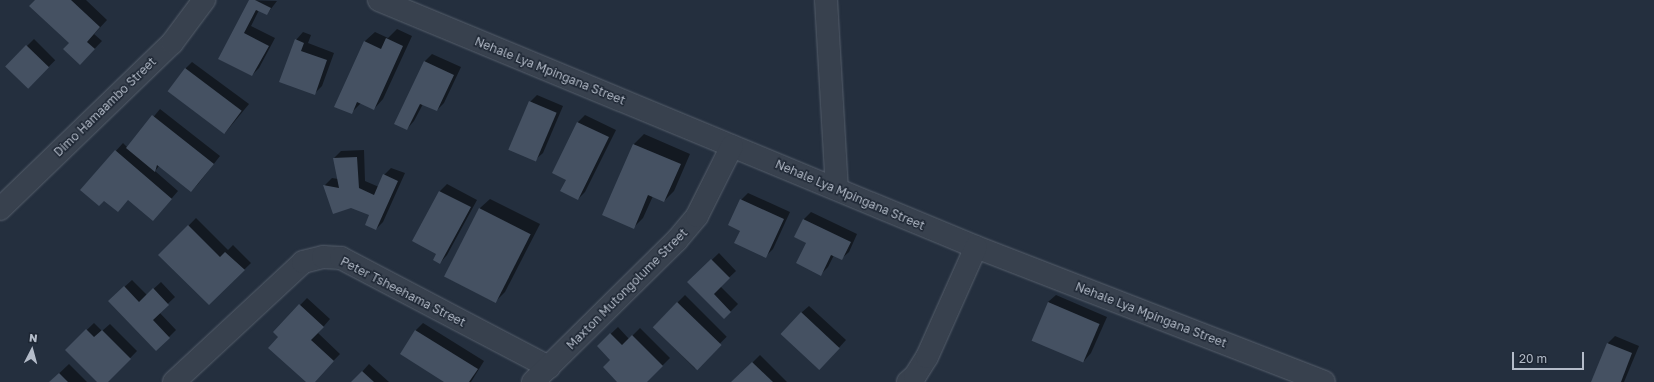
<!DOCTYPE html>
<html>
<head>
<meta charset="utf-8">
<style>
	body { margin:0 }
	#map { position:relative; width:1654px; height:382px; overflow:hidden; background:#242f3e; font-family:"Golos Text",sans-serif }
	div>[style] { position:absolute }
	.shadow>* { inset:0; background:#0007; transform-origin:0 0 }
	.building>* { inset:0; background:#455162; transform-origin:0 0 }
	.roads { filter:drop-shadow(0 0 1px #565f6c) drop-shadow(0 0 1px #565f6c) }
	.minor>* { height:22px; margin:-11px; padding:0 11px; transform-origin:11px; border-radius:11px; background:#38414e }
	span { translate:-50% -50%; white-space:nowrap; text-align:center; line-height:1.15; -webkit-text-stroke:3px #1d2633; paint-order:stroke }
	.street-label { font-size:12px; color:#b4bcc9 }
	.north { position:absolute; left:12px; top:330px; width:40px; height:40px; -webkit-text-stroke:3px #1d2633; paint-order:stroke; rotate:6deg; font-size:11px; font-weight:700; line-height:16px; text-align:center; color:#b4bcc9 }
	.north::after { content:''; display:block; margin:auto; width:14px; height:18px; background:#b4bcc9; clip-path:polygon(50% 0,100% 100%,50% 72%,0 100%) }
	.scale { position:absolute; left:1512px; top:352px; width:72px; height:18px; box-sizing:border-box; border:2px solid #b4bcc9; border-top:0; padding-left:5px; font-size:12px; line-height:14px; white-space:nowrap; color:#b4bcc9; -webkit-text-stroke:3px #1d2633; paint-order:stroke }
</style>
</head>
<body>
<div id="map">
	<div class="shadow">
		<i style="clip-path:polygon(36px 0,86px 0,107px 20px,94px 34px,102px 41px,80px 64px,70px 43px)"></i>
		<i style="clip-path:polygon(250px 0,277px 1px,267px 14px,259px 10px,251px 26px,275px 38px,259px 68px,252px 75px,219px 58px)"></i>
		<i style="clip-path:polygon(397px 29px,412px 36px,383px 99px,374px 109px,361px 103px,351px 113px,365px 41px,375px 32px,388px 38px)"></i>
		<i style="clip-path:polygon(303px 32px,311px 35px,308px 43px,334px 53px,322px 86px,315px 93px,296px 40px)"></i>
		<i style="left:34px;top:39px;width:30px;height:38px;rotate:45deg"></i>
		<i style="clip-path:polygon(432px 54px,461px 67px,444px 103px,437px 110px,423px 104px,414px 121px,407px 129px,396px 123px,425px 61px)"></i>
		<i style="clip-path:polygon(192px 62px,249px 104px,225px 133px,185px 69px)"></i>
		<i style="clip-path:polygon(537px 95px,563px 106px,543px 153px,535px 160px,530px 102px)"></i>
		<i style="clip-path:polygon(160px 109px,220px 156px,198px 184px,191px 191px,159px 166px,155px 171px,178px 191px,160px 212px,129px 199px,104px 200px,81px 190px,123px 143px,128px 148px)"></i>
		<i style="clip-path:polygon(585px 115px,616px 130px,585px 192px,578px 199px,567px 179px,553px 172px,578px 122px)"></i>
		<i style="clip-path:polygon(644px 134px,690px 154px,674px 191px,664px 201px,653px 196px,643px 218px,634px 227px,604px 215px,634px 144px)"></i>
		<i style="clip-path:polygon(364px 150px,365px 181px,379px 187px,384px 175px,391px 168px,405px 173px,383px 222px,376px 229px,371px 215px,351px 206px,334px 212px,325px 185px,332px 178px,338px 179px,334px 158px,341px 151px)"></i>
		<i style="clip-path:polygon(447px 184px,477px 200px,447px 255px,440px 263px,438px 254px,413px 240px,440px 191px)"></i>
		<i style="clip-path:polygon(748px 193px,790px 212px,773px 249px,766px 256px,741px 230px,741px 200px)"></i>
		<i style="clip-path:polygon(490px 199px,540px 224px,505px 292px,495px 302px,446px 277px,480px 208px)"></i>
		<i style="clip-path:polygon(811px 212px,857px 234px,849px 252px,841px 259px,834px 255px,828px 267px,821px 274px,807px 243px,795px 237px,804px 219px)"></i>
		<i style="clip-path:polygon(196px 218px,228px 250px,233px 245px,251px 263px,209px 304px,160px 255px)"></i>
		<i style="clip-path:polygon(719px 253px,736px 271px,720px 286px,738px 304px,724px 318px,689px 282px)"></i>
		<i style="clip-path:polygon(132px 280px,147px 295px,161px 282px,175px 297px,159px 312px,176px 330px,156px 350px,109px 301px)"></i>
		<i style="left:685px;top:295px;width:59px;height:45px;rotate:45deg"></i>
		<i style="clip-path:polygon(1056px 295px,1107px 317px,1091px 353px,1084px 361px,1048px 302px)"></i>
		<i style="clip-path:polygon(307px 298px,330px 319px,318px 333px,340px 354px,313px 382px,307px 382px,280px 337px,274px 332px)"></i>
		<i style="clip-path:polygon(809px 306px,846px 340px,826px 362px,801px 313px)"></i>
		<i style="clip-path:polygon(94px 323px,102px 331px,110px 324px,137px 351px,107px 382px,99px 382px,66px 350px)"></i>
		<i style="clip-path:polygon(423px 323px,484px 361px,471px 382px,446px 382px,401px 354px,416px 330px)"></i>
		<i style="clip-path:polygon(618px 327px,629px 339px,640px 328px,670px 358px,646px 382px,619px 382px,611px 360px,598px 346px)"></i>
		<i style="clip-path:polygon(1615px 336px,1639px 346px,1624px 382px,1592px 382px,1608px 343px)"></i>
		<i style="clip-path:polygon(760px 355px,787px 382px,733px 382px)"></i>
		<i style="clip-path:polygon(69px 364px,87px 382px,50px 382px)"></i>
		<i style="clip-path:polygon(369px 364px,389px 382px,353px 382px)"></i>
	</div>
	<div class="building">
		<i style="clip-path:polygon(35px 0,71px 0,100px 27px,87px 42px,95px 49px,80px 65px,63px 49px,69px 43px,29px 6px)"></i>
		<i style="clip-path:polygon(249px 0,255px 0,271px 8px,267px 15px,256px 10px,244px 33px,269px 46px,252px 76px,218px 59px)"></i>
		<i style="clip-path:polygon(386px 38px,403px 46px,374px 110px,357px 102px,352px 114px,334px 107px,364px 41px,381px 49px)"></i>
		<i style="clip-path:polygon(295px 39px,304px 43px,301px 51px,327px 60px,315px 95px,279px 82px)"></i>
		<i style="left:26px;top:45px;width:32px;height:30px;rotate:44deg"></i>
		<i style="clip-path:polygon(424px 61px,454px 75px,437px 111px,420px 104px,407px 130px,394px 124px)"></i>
		<i style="left:185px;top:68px;width:71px;height:29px;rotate:37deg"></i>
		<i style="left:529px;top:101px;width:30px;height:53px;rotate:23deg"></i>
		<i style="clip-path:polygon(152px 115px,214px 164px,191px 192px,157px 165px,155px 172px,126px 148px)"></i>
		<i style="clip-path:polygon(577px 122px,609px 137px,578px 200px,560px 191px,566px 180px,552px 173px)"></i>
		<i style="clip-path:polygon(633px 144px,681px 164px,664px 202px,648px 195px,634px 229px,602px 215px)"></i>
		<i style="clip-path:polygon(115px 150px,172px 199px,153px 221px,128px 200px,118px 212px,104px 201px,99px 206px,80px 190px)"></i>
		<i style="clip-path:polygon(357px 157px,359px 188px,374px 195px,383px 174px,398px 181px,376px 230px,365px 225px,369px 215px,351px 208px,333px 214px,323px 185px,339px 188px,333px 158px)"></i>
		<i style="clip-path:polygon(439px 191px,471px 207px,440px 264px,433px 260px,436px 254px,412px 241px)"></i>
		<i style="clip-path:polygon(740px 199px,784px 219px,766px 258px,734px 243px,740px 231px,728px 225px)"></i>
		<i style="left:479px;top:208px;width:58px;height:77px;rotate:27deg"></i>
		<i style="clip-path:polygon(803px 219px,851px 242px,842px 260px,831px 255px,821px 276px,796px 263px,806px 243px,794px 237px)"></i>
		<i style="clip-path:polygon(188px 225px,220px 257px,225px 252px,245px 270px,209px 305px,158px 255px)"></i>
		<i style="clip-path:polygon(711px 259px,730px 278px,714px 294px,731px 312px,724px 319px,687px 282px)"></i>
		<i style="clip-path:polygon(124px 286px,139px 302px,153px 288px,169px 305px,153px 320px,170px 338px,156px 351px,108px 301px)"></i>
		<i style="left:677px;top:302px;width:62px;height:35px;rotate:44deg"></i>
		<i style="left:1048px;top:302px;width:56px;height:42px;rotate:23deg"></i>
		<i style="clip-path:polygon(299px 304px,324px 327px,311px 340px,334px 361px,315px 382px,306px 382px,268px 348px,278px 337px,273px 332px)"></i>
		<i style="left:801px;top:312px;width:53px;height:30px;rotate:43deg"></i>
		<i style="clip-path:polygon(86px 329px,94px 337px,102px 330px,131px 359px,108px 382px,97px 382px,65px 350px)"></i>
		<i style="clip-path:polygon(415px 330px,478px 369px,469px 382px,444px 382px,400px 354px)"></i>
		<i style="clip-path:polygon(610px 333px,622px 345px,632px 335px,663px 366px,647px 382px,617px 382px,603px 367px,610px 360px,597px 346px)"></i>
		<i style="clip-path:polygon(1607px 343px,1632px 353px,1621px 382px,1591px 382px)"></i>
		<i style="clip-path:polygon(752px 362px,773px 382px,731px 382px)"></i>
		<i style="clip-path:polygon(362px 371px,374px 382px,351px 382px)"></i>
		<i style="clip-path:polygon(59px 373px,68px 382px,49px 382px)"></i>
	</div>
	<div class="roads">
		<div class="minor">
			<i style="left:379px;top:0;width:646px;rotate:22.48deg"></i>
			<i style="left:976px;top:247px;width:373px;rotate:21.2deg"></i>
			<i style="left:826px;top:0;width:189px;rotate:86.7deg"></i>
			<i style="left:0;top:209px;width:239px;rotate:-44deg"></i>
			<i style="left:172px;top:43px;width:54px;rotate:-53.3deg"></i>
			<i style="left:174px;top:382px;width:176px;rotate:-42.9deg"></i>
			<i style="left:303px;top:262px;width:21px;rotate:-14deg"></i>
			<i style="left:323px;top:257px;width:18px;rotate:3deg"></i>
			<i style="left:341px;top:258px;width:235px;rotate:27.7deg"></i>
			<i style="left:533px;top:382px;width:202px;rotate:-44.6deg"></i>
			<i style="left:677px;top:240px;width:31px;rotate:-50deg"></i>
			<i style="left:697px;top:216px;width:78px;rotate:-63.4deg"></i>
			<i style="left:908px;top:382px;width:9px;rotate:-41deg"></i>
			<i style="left:915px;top:376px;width:22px;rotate:-58deg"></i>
			<i style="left:927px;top:357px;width:120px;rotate:-66deg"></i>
		</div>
	</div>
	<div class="street-label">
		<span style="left:550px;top:71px;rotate:22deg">Nehale Lya Mpingana Street</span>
		<span style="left:105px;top:107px;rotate:-44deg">Dimo Hamaambo Street</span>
		<span style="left:850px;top:195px;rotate:23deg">Nehale Lya Mpingana Street</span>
		<span style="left:627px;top:289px;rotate:-45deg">Maxton Mutongolume Street</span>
		<span style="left:403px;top:292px;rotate:27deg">Peter Tsheehama Street</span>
		<span style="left:1151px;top:315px;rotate:21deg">Nehale Lya Mpingana Street</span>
	</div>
	<div class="north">N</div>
	<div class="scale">20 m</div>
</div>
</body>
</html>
